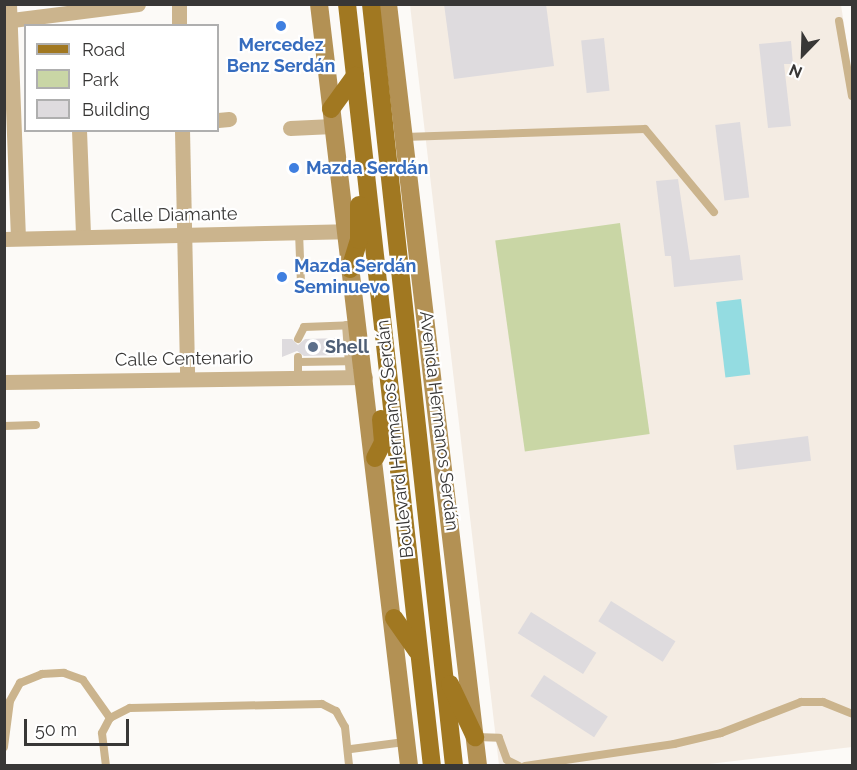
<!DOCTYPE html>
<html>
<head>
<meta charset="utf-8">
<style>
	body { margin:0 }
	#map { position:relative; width:857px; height:770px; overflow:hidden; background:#fcfaf7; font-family:Raleway,sans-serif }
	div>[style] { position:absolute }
	.built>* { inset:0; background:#f4ece3 }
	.green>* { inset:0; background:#c9d6a5; transform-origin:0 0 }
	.water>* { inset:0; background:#94dce1; transform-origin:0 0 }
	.building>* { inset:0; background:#dedbde; transform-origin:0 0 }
	.service>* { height:8px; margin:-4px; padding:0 4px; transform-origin:4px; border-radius:4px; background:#cbb48d }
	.minor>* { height:15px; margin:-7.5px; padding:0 7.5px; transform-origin:7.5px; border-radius:7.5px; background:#cbb48d }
	.secondary>* { height:18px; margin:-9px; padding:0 9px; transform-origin:9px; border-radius:9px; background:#b39154 }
	.primary>* { height:18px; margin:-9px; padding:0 9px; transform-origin:9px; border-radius:9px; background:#a17821 }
	.dots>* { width:16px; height:16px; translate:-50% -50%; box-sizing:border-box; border:3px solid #fff; border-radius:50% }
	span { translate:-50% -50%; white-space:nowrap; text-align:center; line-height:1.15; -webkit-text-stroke:4.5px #fff; paint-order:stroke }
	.shop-label { font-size:18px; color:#366cbe; font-weight:700 }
	.left { translate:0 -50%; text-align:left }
	.street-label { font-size:18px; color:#383736 }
	.service-label { font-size:18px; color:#4e5e75; font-weight:700 }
	.frame { position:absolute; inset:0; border:6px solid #383736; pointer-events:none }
	.legend { position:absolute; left:24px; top:24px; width:195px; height:108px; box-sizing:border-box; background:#fff; border:2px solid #afafaf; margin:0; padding:8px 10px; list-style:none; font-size:18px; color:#383736 }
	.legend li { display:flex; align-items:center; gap:12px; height:30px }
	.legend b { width:30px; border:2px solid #afafaf }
	.north { position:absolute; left:773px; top:24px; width:60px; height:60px; -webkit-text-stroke:4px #fff; paint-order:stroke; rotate:203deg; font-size:16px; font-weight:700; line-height:24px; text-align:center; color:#383736 }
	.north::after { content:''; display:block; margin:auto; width:21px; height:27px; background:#383736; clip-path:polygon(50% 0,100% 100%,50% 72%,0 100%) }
	.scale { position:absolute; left:24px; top:719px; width:105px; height:27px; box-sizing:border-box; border:3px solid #383736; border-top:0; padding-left:8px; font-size:18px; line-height:21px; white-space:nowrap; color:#383736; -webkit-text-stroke:4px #fff; paint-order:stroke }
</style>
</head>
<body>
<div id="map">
	<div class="built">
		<i style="clip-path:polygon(410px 5px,841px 5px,852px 77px,852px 747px,692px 766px,499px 765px)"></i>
	</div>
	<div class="green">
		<i style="left:620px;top:223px;width:213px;height:126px;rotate:82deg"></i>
	</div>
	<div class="water">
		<i style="left:741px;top:299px;width:76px;height:25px;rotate:83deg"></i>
	</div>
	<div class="building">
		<i style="clip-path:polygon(444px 4px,546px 4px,554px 66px,454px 79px)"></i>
		<i style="left:604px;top:38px;width:53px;height:23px;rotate:84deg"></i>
		<i style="clip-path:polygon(791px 41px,793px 64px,784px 64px,791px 126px,768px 128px,759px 44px)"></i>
		<i style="left:740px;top:122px;width:76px;height:25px;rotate:83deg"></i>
		<i style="clip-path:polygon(678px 179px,690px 260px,740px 255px,743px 280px,674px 287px,671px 256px,665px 256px,656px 181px)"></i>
		<i style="clip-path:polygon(341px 338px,342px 355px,304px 356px,297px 351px,282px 357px,282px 339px,292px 339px,298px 345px,305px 339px)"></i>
		<i style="left:808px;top:436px;width:25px;height:75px;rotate:83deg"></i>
		<i style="left:611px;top:601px;width:76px;height:24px;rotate:32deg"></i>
		<i style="left:531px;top:612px;width:77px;height:25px;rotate:32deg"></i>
		<i style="left:544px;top:675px;width:76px;height:25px;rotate:33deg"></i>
	</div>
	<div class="service">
		<i style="left:839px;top:21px;width:76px;rotate:80.2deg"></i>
		<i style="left:404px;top:137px;width:241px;rotate:-1.9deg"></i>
		<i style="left:645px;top:129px;width:108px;rotate:50.3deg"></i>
		<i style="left:299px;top:232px;width:53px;rotate:87.8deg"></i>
		<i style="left:346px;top:325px;width:52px;rotate:85.6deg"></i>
		<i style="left:298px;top:339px;width:13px;rotate:-63deg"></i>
		<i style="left:304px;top:327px;width:53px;rotate:-2.2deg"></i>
		<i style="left:298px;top:362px;width:64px;rotate:-0.9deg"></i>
		<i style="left:298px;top:378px;width:21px;rotate:-90deg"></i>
		<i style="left:4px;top:426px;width:32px;rotate:-2deg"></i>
		<i style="left:476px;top:737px;width:23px;rotate:2deg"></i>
		<i style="left:499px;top:738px;width:23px;rotate:70deg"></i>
		<i style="left:507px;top:760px;width:13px;rotate:27deg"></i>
		<i style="left:4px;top:747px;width:46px;rotate:-82.6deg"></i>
		<i style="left:10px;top:701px;width:21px;rotate:-61deg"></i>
		<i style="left:20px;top:683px;width:24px;rotate:-22deg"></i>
		<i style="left:42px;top:674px;width:22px;rotate:-3deg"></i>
		<i style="left:64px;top:673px;width:20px;rotate:20deg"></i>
		<i style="left:83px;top:680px;width:47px;rotate:54.6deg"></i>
		<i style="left:351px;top:749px;width:54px;rotate:-7.4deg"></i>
		<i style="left:106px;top:766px;width:33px;rotate:-97deg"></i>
		<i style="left:102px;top:733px;width:17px;rotate:-62deg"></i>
		<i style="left:110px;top:718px;width:22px;rotate:-27deg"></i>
		<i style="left:130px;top:708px;width:192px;rotate:-1.2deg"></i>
		<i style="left:322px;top:704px;width:16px;rotate:27deg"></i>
		<i style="left:336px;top:711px;width:18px;rotate:61deg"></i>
		<i style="left:345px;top:727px;width:39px;rotate:84deg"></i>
		<i style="left:525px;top:766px;width:151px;rotate:-8.4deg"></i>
		<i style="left:674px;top:744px;width:48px;rotate:-13.2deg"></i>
		<i style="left:721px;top:733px;width:86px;rotate:-21.2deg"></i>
		<i style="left:801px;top:702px;width:22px"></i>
		<i style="left:823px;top:702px;width:31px;rotate:22deg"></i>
	</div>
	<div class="minor">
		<i style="left:9px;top:4px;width:234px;rotate:87.8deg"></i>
		<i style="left:179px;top:4px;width:22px;rotate:90deg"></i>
		<i style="left:4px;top:21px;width:135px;rotate:-7.2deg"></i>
		<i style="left:218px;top:120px;width:11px;rotate:-5deg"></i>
		<i style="left:290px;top:128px;width:43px;rotate:-2.7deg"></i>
		<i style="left:79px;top:130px;width:106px;rotate:87.8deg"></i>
		<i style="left:182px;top:130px;width:247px;rotate:88.8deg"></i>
		<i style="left:4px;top:239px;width:341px;rotate:-1.3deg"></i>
		<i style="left:4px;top:382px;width:361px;rotate:-0.8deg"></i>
	</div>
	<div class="secondary">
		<i style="left:319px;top:4px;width:767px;rotate:83.26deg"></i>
		<i style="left:388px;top:4px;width:767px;rotate:83.26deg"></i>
	</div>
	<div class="primary">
		<i style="left:347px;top:4px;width:767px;rotate:83.64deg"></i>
		<i style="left:371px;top:4px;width:767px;rotate:83.78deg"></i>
		<i style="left:331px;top:109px;width:41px;rotate:-54deg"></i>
		<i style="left:350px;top:269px;width:30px;rotate:-73deg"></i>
		<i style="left:359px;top:240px;width:35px;rotate:-90deg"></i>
		<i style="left:375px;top:458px;width:18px;rotate:-63deg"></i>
		<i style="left:383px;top:442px;width:23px;rotate:-95deg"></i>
		<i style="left:394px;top:618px;width:40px;rotate:55.1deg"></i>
		<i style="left:450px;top:684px;width:59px;rotate:64.7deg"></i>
	</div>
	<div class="dots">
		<i style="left:281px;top:26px;background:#3f7fe0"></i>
		<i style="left:294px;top:168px;background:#3f7fe0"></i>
		<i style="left:282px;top:277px;background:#3f7fe0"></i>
		<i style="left:313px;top:347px;background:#5c6f8a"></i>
	</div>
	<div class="shop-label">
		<span style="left:281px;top:56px">Mercedez<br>Benz Serdán</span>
		<span class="left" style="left:306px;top:168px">Mazda Serdán</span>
		<span class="left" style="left:294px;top:277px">Mazda Serdán<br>Seminuevo</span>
	</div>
	<div class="street-label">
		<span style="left:174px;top:215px;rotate:-1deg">Calle Diamante</span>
		<span style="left:184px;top:359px;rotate:-1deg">Calle Centenario</span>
		<span style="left:439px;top:421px;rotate:83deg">Avenida Hermanos Serdán</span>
		<span style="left:395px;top:439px;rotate:-96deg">Boulevard Hermanos Serdán</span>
	</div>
	<div class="service-label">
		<span class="left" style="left:325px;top:347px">Shell</span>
	</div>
	<div class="frame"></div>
	<ul class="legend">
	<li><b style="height:8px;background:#a17821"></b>Road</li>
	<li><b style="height:16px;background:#c9d6a5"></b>Park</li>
	<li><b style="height:16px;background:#dedbde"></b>Building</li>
	</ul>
	<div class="north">N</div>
	<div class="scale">50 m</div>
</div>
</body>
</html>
